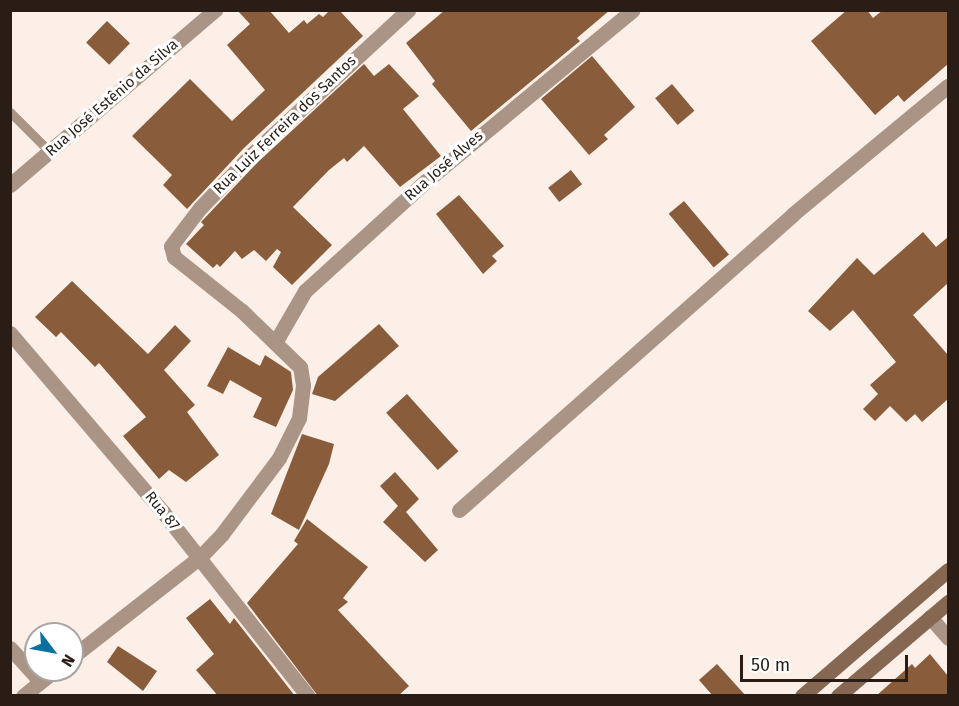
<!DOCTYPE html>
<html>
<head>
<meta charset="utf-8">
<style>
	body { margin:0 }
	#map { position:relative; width:959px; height:706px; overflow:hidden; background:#fcefe7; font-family:"Fira Sans",sans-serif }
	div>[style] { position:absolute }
	.building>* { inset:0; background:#895c3c; transform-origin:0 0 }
	.lane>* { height:9px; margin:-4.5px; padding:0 4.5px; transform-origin:4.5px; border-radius:4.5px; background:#aa9485 }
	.street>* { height:15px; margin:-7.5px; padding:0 7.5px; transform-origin:7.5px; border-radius:7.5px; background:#aa9485 }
	.secondary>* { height:15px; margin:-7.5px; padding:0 7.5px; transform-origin:7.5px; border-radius:7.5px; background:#866752 }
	span { translate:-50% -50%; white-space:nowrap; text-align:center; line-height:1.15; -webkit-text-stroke:6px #fff; paint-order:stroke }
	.street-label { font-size:15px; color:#291d16 }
	.frame { position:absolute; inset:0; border:12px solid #291d16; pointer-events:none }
	.north { position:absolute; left:24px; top:622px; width:60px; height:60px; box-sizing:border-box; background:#fff; border:2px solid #a9a5a2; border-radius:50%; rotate:122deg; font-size:16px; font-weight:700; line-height:24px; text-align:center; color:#291d16 }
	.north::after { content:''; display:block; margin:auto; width:21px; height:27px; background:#0c719e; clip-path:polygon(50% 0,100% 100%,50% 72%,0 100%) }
	.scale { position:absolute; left:740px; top:655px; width:168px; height:27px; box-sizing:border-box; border:3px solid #291d16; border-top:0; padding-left:8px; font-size:18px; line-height:21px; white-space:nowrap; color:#291d16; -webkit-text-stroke:4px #fff; paint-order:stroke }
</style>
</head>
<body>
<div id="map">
	<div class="building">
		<i style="clip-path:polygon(237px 10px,269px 10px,289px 33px,304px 20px,307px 24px,319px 14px,323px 17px,330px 10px,339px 10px,363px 36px,244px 148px,187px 209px,163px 185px,172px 175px,132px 136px,190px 79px,232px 121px,265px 90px,227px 45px,250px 24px)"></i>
		<i style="clip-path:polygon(445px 10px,610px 10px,577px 38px,580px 41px,471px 131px,432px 84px,435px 81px,406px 43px)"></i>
		<i style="clip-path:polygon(847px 10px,867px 10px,873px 18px,883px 10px,948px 10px,948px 64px,904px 102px,898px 95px,875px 115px,811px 41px)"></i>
		<i style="left:107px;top:21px;width:32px;height:30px;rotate:44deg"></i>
		<i style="clip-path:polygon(592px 56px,635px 107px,604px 135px,608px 139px,589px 155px,541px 99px)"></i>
		<i style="clip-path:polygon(364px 64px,374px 76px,389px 64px,419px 96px,403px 109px,441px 156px,400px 187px,364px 146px,347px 162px,344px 158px,329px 170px,293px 207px,332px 245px,292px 285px,273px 267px,281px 252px,277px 249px,266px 261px,254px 250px,242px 259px,235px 251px,220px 267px,217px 264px,213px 268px,186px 244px,204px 225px,201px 222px,258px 162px)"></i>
		<i style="left:672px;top:84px;width:35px;height:22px;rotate:50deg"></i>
		<i style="left:571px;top:170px;width:18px;height:29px;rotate:52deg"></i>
		<i style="clip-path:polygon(459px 195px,504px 246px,492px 256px,497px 261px,483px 274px,436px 214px)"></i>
		<i style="left:684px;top:201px;width:70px;height:20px;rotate:50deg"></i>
		<i style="clip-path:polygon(923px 232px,936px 247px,948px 237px,948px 283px,913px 315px,948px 355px,948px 399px,922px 422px,915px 414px,906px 422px,890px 406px,875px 421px,863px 409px,878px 394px,870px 385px,896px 362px,853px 310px,830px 331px,808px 311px,857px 258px,874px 275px)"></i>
		<i style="clip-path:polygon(72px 281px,148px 354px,175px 325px,191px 341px,164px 370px,195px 405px,187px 412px,219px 455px,186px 482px,169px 470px,159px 479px,123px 436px,146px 417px,99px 363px,95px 367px,61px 332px,56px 337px,35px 317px)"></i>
		<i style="clip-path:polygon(379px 324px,399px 346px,335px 401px,312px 394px,318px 377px)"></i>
		<i style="clip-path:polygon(228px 347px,260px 366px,265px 355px,291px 372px,293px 390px,276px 427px,253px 417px,262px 398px,230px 380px,223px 394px,207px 386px)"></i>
		<i style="left:407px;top:394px;width:77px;height:28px;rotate:48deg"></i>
		<i style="clip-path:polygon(302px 434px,334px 444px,329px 464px,299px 530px,271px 514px)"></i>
		<i style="clip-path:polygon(395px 472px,419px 499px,406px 512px,438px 550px,425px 562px,383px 522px,398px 506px,380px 486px)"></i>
		<i style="clip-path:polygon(307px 519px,368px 567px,343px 598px,348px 602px,338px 610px,409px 686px,398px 696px,318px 696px,247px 603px,298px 544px,294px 541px)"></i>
		<i style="clip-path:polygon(210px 599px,230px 624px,234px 618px,295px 696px,218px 696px,196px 670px,214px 654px,186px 618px)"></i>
		<i style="clip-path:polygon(118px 646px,157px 671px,143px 691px,107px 662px)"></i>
		<i style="clip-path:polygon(930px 654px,948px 676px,948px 696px,876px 696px,912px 664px,915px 668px)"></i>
		<i style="clip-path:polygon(717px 664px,746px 696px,713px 696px,699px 680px)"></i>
	</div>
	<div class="lane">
		<i style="left:10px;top:112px;width:57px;rotate:45deg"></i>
	</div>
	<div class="street">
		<i style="left:10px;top:185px;width:270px;rotate:-40.5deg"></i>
		<i style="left:10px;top:333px;width:235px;rotate:49.5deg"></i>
		<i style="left:163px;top:512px;width:234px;rotate:51.8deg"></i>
		<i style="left:276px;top:341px;width:58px;rotate:-59.9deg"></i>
		<i style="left:305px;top:291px;width:164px;rotate:-42.3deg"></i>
		<i style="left:426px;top:181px;width:268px;rotate:-39.6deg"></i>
		<i style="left:459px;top:510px;width:446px;rotate:-41.5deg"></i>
		<i style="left:793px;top:214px;width:201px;rotate:-39.6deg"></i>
		<i style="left:930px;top:617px;width:28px;rotate:49deg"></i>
		<i style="left:10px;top:648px;width:45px;rotate:47.7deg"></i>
		<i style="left:72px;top:657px;width:162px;rotate:-38deg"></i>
		<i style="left:200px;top:557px;width:32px;rotate:-46deg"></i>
		<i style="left:222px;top:534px;width:95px;rotate:-53.1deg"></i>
		<i style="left:279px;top:458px;width:45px;rotate:-63.4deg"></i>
		<i style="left:299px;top:418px;width:33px;rotate:-83deg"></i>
		<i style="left:303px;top:385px;width:18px;rotate:-99deg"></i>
		<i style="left:300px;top:367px;width:81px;rotate:-136deg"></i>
		<i style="left:242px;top:311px;width:87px;rotate:-141.5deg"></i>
		<i style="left:174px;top:257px;width:11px;rotate:-105deg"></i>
		<i style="left:171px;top:246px;width:48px;rotate:-52.7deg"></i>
		<i style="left:200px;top:208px;width:74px;rotate:-46.1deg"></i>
		<i style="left:251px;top:155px;width:214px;rotate:-42.7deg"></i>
		<i style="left:23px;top:696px;width:41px;rotate:-39.1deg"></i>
	</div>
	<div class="secondary">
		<i style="left:802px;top:696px;width:193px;rotate:-40.8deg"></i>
		<i style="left:838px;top:696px;width:145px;rotate:-40.5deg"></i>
	</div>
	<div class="street-label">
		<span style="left:112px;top:98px;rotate:-41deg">Rua José Estênio da Silva</span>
		<span style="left:285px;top:125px;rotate:-44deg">Rua Luiz Ferreira dos Santos</span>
		<span style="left:444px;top:166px;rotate:-41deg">Rua José Alves</span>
		<span style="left:162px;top:511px;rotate:51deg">Rua 87</span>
	</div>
	<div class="frame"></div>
	<div class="north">N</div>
	<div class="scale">50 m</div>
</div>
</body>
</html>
